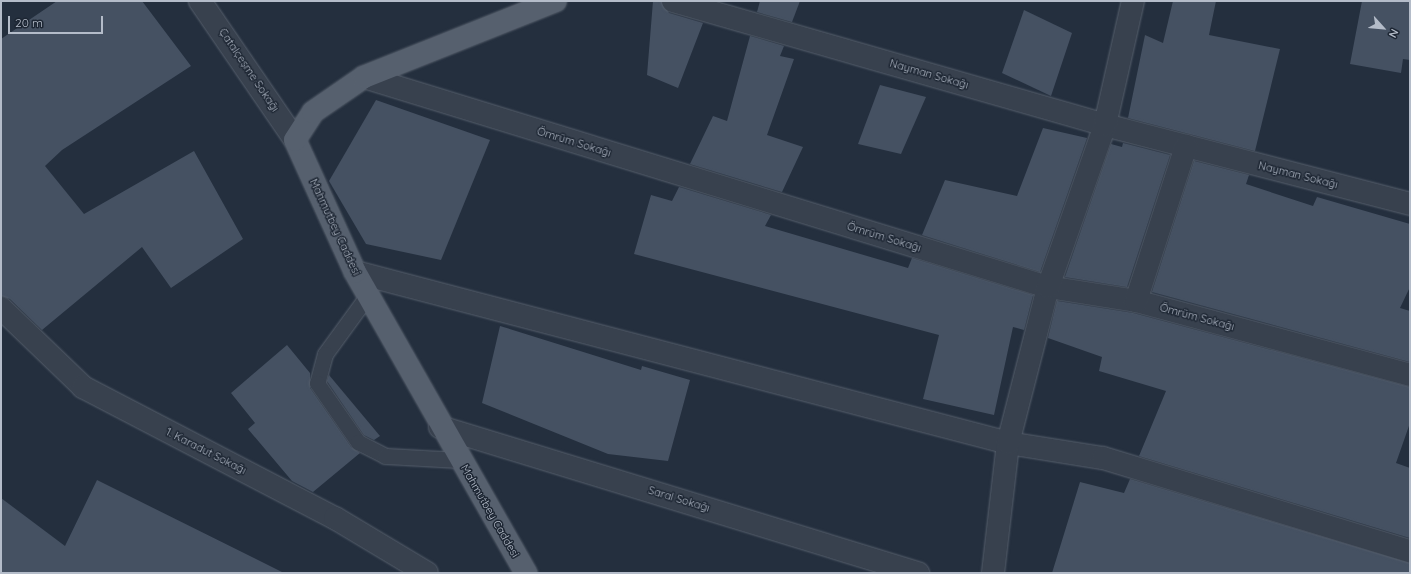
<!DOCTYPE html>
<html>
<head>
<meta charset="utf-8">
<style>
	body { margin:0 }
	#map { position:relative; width:1411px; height:574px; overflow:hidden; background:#242f3e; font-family:Quicksand,sans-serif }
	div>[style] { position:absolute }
	.building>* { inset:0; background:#455162 }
	.roads { filter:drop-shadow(0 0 1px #565f6c) drop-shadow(0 0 1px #565f6c) }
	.lane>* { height:15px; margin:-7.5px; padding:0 7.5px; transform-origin:7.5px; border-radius:7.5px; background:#38414e }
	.street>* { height:22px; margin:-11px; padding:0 11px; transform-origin:11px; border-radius:11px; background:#38414e }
	.primary>* { height:22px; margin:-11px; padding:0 11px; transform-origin:11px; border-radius:11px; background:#56606e }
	span { translate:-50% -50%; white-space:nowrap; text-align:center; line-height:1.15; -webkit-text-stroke:3px #1d2633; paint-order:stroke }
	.street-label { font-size:11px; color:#b4bcc9 }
	.frame { position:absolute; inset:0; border:2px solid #b4bcc9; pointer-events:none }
	.north { position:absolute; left:1363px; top:8px; width:40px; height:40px; -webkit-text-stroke:3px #1d2633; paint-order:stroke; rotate:117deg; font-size:11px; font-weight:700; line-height:16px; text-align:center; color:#b4bcc9 }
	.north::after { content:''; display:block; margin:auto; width:14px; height:18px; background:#b4bcc9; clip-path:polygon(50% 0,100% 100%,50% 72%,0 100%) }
	.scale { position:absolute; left:8px; top:16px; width:95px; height:18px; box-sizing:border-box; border:2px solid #b4bcc9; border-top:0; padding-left:5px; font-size:12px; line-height:14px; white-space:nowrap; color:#b4bcc9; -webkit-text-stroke:3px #1d2633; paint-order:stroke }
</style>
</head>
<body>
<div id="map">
	<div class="building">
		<i style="clip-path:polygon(57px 1px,142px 1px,191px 66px,62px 150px,45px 166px,84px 214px,194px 151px,243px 239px,171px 288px,142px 247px,42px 330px,10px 299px,1px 296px,1px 39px)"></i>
		<i style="clip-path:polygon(653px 1px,661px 1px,669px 13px,703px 23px,678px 88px,647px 75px)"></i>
		<i style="clip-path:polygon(760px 1px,800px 1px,792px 22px,757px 12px)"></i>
		<i style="clip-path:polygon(1173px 1px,1216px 1px,1209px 35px,1280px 49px,1255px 151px,1128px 118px,1145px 35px,1163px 43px)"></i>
		<i style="clip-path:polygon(1362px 1px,1410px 1px,1410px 60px,1403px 59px,1401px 73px,1350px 64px)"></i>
		<i style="clip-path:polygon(1024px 10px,1072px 33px,1051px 96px,1002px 73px)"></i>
		<i style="clip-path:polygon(750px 36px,784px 46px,780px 56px,794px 59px,767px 135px,803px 147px,782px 192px,690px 164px,713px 116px,727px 121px)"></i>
		<i style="clip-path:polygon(880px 85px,926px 97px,901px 154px,858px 144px)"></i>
		<i style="clip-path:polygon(376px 100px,490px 140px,441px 260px,366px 244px,329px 181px)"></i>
		<i style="clip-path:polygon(1043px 128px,1087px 138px,1040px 272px,922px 235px,945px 180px,1017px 196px)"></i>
		<i style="clip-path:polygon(1123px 143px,1170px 155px,1127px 287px,1065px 277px,1111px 144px,1122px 147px)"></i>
		<i style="clip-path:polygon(1194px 161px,1249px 175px,1246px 184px,1313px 206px,1317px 197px,1410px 224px,1410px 287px,1400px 308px,1410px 311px,1410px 362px,1152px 292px)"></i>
		<i style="clip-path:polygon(679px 187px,771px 215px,765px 226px,908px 268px,912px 258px,1033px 295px,1024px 330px,1013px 327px,994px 415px,923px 399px,939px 335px,634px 254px,651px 195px,672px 201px)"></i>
		<i style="clip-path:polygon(1057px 301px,1133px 313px,1410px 387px,1410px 423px,1396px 463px,1410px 468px,1410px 538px,1139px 456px,1166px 391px,1099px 371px,1102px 357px,1048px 338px)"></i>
		<i style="clip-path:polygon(500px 326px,641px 370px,642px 366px,690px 380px,668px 461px,608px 454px,482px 403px)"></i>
		<i style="clip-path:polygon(287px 345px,310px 373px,310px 388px,351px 447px,360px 453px,313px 492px,292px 481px,248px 429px,255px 423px,231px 393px)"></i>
		<i style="clip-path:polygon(329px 375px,380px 436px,374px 440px,364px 435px,327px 381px)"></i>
		<i style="clip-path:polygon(1130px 479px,1410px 563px,1410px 573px,1052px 573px,1080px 482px,1124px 493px)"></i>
		<i style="clip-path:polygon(97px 480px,284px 573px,1px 573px,1px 498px,65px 546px)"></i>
	</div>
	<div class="roads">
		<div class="lane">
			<i style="left:368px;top:295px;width:73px;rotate:126.1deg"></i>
			<i style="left:325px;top:354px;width:30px;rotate:105deg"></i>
			<i style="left:317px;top:383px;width:72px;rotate:55.2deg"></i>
			<i style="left:358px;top:442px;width:30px;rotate:27deg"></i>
			<i style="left:385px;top:456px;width:75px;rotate:3.1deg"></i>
		</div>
		<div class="street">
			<i style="left:200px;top:1px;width:168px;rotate:55.6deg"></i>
			<i style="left:673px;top:1px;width:449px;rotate:16deg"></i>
			<i style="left:1105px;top:125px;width:315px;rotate:14.5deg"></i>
			<i style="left:364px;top:77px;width:716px;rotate:17.07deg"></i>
			<i style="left:1048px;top:287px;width:89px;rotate:9deg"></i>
			<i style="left:1136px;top:301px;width:284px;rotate:15.1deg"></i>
			<i style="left:355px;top:272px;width:675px;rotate:14.67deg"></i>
			<i style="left:1008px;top:443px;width:96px;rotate:9deg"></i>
			<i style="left:1103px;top:458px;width:321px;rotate:16.9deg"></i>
			<i style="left:1136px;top:301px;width:163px;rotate:-72.1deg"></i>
			<i style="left:1px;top:308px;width:114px;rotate:43.9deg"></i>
			<i style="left:83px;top:387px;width:284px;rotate:27.5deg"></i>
			<i style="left:335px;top:518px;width:107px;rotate:30.9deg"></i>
			<i style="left:440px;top:427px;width:500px;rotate:17deg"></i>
			<i style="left:993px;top:573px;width:131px;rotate:-83.4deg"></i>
			<i style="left:1008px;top:443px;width:161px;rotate:-75.6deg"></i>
			<i style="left:1048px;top:287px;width:172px;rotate:-70.6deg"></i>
			<i style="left:1105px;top:125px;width:127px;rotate:-77.3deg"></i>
		</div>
		<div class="primary">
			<i style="left:526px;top:573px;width:346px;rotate:-119.6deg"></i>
			<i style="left:355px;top:272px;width:145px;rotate:-114.4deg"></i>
			<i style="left:295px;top:140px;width:33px;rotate:-57deg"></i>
			<i style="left:313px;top:112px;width:62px;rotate:-34.5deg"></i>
			<i style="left:364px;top:77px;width:206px;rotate:-21.7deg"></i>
		</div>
	</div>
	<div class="street-label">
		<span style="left:249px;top:70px;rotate:56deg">Çatalçeşme Sokağı</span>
		<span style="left:929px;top:74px;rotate:16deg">Nayman Sokağı</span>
		<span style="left:574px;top:142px;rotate:17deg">Ömrüm Sokağı</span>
		<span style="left:1298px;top:175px;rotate:14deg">Nayman Sokağı</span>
		<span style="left:335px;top:227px;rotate:65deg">Mahmutbey Caddesi</span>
		<span style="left:884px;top:237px;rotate:17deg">Ömrüm Sokağı</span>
		<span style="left:1197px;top:317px;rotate:15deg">Ömrüm Sokağı</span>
		<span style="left:206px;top:451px;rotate:27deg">1. Karadut Sokağı</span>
		<span style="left:679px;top:499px;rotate:17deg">Saral Sokağı</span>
		<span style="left:490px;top:511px;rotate:60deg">Mahmutbey Caddesi</span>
	</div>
	<div class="frame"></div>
	<div class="north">N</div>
	<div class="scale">20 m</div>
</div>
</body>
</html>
